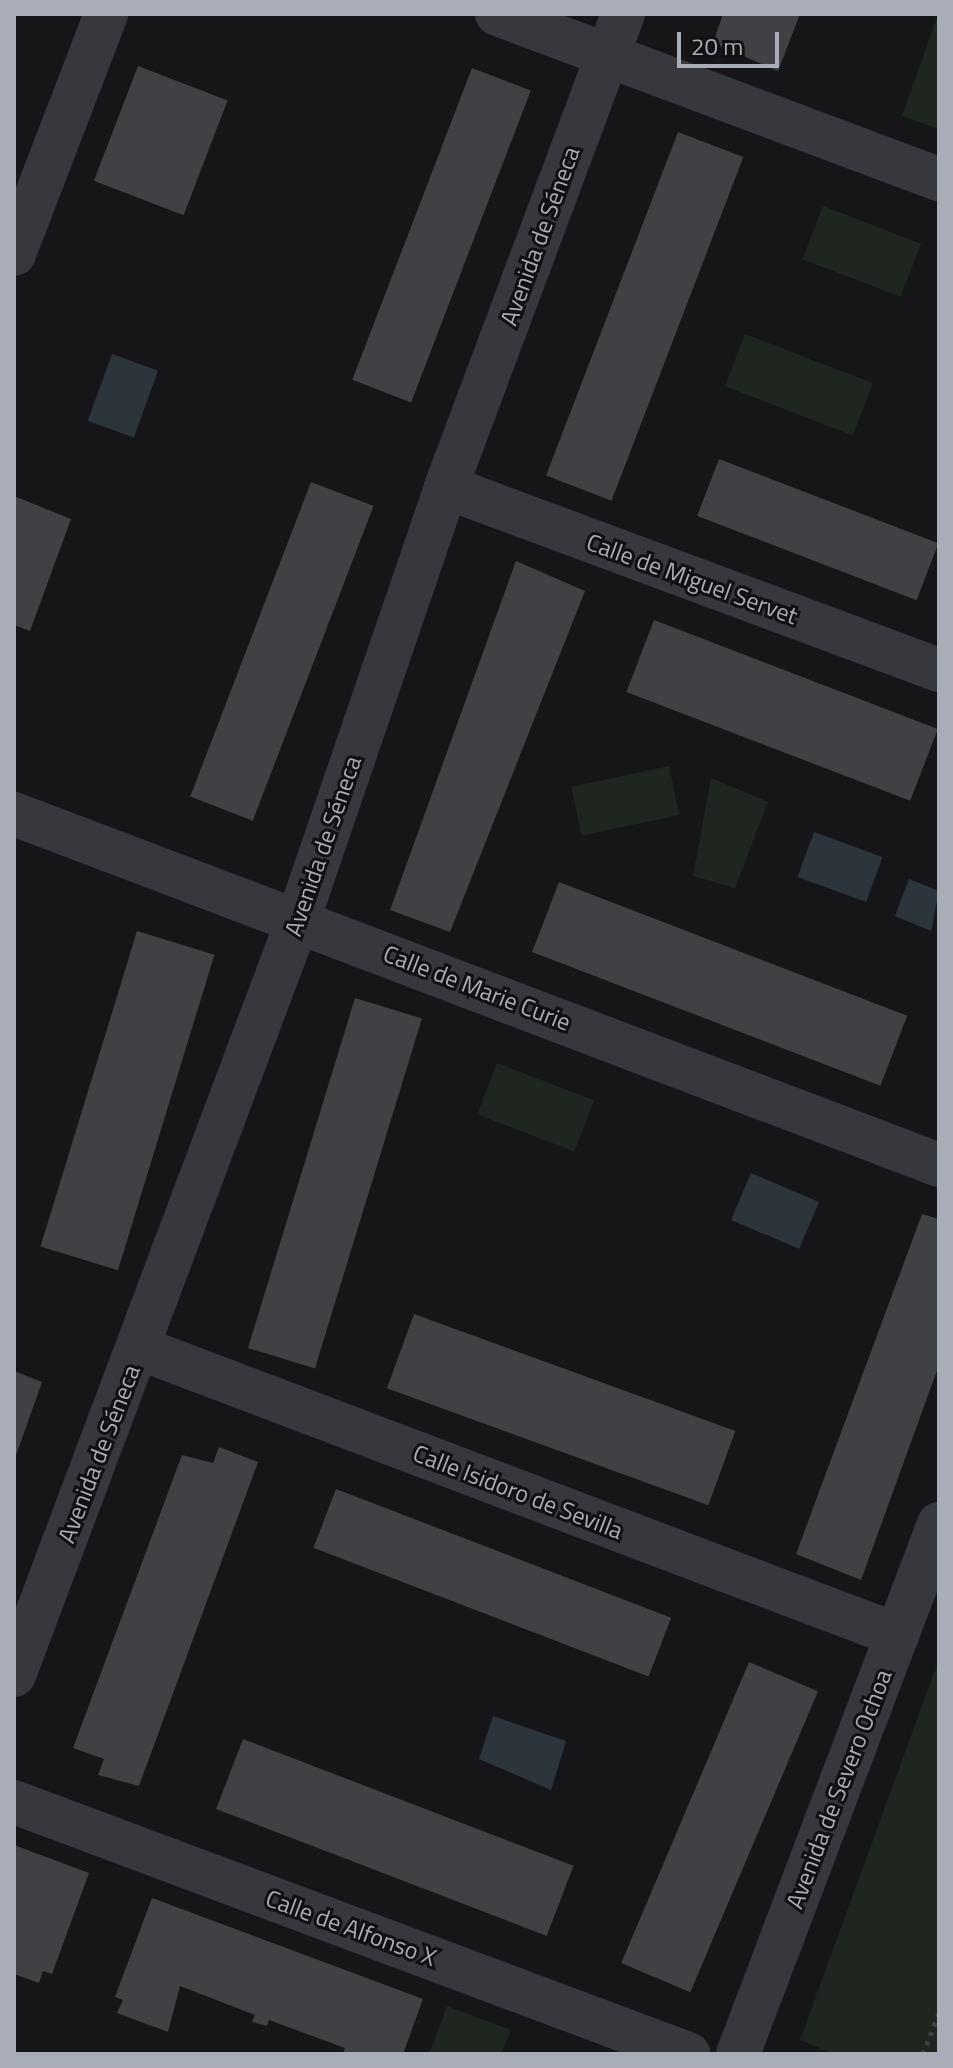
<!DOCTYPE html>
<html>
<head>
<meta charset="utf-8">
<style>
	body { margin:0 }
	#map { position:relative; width:953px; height:2068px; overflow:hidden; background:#161618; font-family:"Titillium Web",sans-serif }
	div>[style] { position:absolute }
	.green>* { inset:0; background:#1e261f; transform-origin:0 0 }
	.water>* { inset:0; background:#2c353c; transform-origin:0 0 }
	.building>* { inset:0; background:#404145; transform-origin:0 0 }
	.path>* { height:5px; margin-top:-2.5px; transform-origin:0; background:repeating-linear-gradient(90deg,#3d3f44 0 4px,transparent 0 10px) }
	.minor>* { height:44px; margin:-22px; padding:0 22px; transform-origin:22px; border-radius:22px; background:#37383d }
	span { translate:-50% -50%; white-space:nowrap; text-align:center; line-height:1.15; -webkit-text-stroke:6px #111113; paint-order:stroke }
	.street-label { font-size:24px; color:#a8adb8 }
	.frame { position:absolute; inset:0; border:16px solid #a8adb8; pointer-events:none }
	.scale { position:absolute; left:677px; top:32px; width:102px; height:36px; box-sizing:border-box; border:4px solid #a8adb8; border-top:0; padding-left:10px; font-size:24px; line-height:28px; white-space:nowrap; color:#a8adb8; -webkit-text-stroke:6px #111113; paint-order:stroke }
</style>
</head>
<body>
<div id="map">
	<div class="green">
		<i style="clip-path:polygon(938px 14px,939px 14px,939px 129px,902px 116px)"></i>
		<i style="left:823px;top:206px;width:105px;height:57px;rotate:21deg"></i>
		<i style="left:745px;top:334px;width:137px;height:56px;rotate:21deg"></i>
		<i style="left:669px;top:766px;width:50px;height:100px;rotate:78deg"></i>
		<i style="clip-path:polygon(711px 778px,768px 802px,735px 888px,693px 876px)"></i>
		<i style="left:497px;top:1063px;width:104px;height:55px;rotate:21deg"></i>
		<i style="clip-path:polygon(939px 1659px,939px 2054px,833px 2054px,800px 2040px)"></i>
		<i style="clip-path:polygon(447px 2006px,511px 2030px,501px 2054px,429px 2054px)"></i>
	</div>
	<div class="water">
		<i style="left:112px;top:354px;width:49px;height:71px;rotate:20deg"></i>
		<i style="left:814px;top:832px;width:73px;height:48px;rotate:20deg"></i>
		<i style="clip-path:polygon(909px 879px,939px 891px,931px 931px,895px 916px)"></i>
		<i style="left:751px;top:1173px;width:74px;height:51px;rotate:23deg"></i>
		<i style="clip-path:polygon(493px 1716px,566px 1741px,551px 1790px,479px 1759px)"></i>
	</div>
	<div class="building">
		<i style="clip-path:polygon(723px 14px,800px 14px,778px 71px,713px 43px)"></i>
		<i style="left:138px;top:66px;width:96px;height:123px;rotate:21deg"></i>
		<i style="left:472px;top:68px;width:63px;height:334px;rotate:21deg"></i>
		<i style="left:678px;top:132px;width:70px;height:368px;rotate:21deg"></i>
		<i style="left:719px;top:459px;width:235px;height:61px;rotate:21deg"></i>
		<i style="left:311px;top:482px;width:67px;height:337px;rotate:21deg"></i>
		<i style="clip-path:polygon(14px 496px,71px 519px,30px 631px,14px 625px)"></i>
		<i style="clip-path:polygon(516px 561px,585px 591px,450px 932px,390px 910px)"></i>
		<i style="left:654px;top:620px;width:304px;height:77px;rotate:21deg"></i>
		<i style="left:559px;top:882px;width:373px;height:75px;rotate:21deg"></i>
		<i style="left:137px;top:931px;width:81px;height:330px;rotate:17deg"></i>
		<i style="left:355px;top:998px;width:70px;height:366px;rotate:17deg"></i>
		<i style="clip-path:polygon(922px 1214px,939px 1219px,939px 1365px,861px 1580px,796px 1554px)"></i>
		<i style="left:414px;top:1314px;width:342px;height:79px;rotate:20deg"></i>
		<i style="clip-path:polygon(14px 1371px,42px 1382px,14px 1461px)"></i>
		<i style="clip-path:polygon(219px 1447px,258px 1462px,139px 1786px,98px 1775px,104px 1759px,73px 1748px,182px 1455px,213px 1463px)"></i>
		<i style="left:336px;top:1489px;width:359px;height:63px;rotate:21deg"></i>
		<i style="left:749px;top:1662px;width:75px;height:327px;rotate:23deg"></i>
		<i style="left:243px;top:1739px;width:354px;height:75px;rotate:21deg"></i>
		<i style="clip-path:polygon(14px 1845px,89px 1873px,52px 1974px,43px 1971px,39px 1983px,14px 1974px)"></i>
		<i style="clip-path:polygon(152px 1898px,423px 1999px,403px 2054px,343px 2054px,345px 2048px,269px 2020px,267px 2026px,252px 2022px,255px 2015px,180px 1986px,168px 2032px,117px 2013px,123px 2000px,115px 1997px)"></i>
	</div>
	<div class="path">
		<i style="left:923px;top:2054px;width:44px;rotate:-68.7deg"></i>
	</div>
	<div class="minor">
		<i style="left:497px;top:14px;width:472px;rotate:20.5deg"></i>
		<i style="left:14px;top:254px;width:257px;rotate:-69deg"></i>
		<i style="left:446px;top:487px;width:526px;rotate:20.36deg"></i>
		<i style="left:14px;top:814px;width:989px;rotate:20.78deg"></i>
		<i style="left:139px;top:1348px;width:811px;rotate:20.74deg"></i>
		<i style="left:14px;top:1675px;width:807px;rotate:-69.39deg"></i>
		<i style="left:298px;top:920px;width:458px;rotate:-71.1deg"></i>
		<i style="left:446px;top:487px;width:505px;rotate:-69.48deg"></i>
		<i style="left:14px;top:1802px;width:720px;rotate:20.5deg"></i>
		<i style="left:738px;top:2054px;width:567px;rotate:-69.23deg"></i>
	</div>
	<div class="street-label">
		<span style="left:540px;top:236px;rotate:-70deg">Avenida de Séneca</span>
		<span style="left:692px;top:579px;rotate:20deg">Calle de Miguel Servet</span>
		<span style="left:323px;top:846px;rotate:-71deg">Avenida de Séneca</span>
		<span style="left:477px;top:988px;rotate:21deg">Calle de Marie Curie</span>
		<span style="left:99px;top:1454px;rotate:-69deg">Avenida de Séneca</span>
		<span style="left:518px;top:1492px;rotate:21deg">Calle Isidoro de Sevilla</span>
		<span style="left:839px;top:1789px;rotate:-69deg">Avenida de Severo Ochoa</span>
		<span style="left:351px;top:1928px;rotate:20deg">Calle de Alfonso X</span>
	</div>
	<div class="frame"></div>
	<div class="scale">20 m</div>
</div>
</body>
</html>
